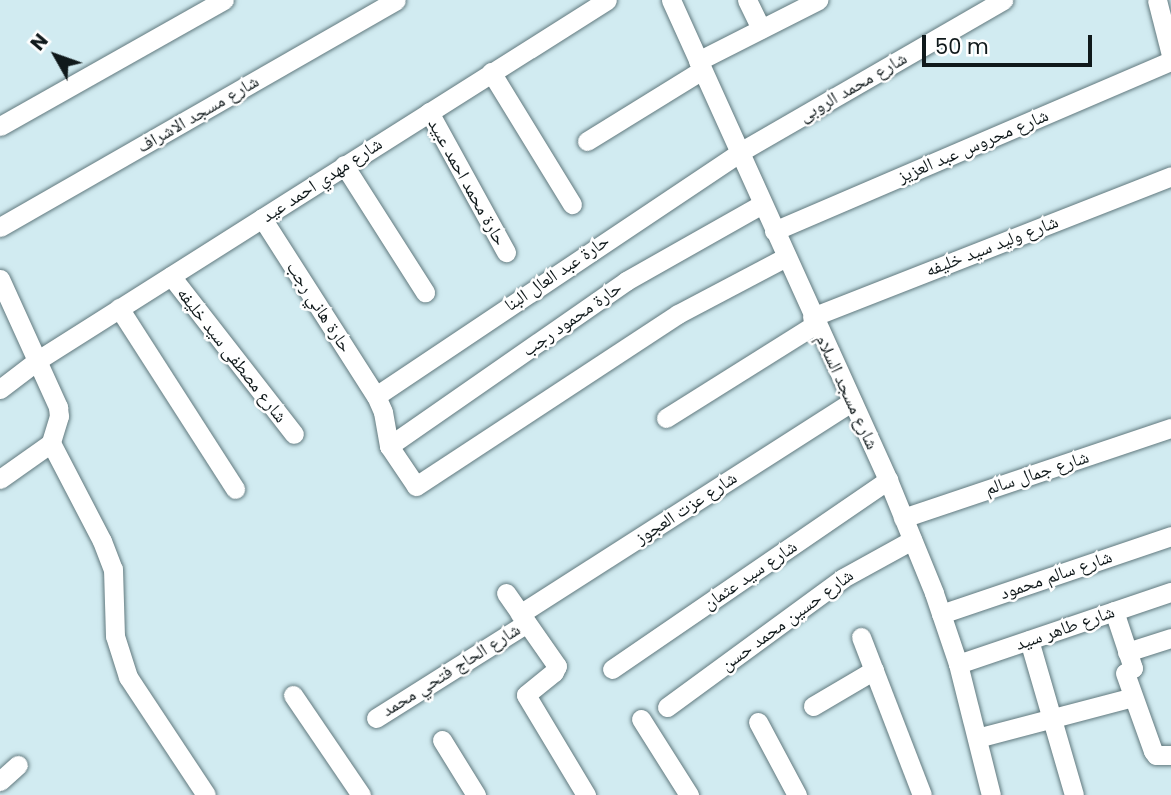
<!DOCTYPE html>
<html>
<head>
<meta charset="utf-8">
<style>
	body { margin:0 }
	#map { position:relative; width:1171px; height:795px; overflow:hidden; background:#d1ebf1; font-family:Poppins,"Noto Naskh Arabic",sans-serif }
	div>[style] { position:absolute }
	.roads { filter:drop-shadow(0 0 2px #61797e) drop-shadow(0 0 2px #61797e) }
	.street>* { height:19px; margin:-9.5px; padding:0 9.5px; transform-origin:9.5px; border-radius:9.5px; background:#fff }
	span { translate:-50% -50%; white-space:nowrap; text-align:center; line-height:1.15; -webkit-text-stroke:5px #fff; paint-order:stroke }
	.street-label { font-size:18px; color:#10191b }
	.north { position:absolute; left:21px; top:21px; width:70px; height:70px; -webkit-text-stroke:5px #fff; paint-order:stroke; rotate:310deg; font-size:19px; font-weight:700; line-height:28px; text-align:center; color:#10191b }
	.north::after { content:''; display:block; margin:auto; width:24px; height:32px; background:#10191b; clip-path:polygon(50% 0,100% 100%,50% 72%,0 100%) }
	.scale { position:absolute; left:922px; top:35px; width:170px; height:32px; box-sizing:border-box; border:4px solid #10191b; border-top:0; padding-left:9px; font-size:21px; line-height:24px; white-space:nowrap; color:#10191b; -webkit-text-stroke:5px #fff; paint-order:stroke }
</style>
</head>
<body>
<div id="map">
	<div class="roads">
		<div class="street">
			<i style="left:671px;top:0;width:527px;rotate:65.67deg"></i>
			<i style="left:888px;top:480px;width:122px;rotate:67.8deg"></i>
			<i style="left:934px;top:593px;width:75px;rotate:71.3deg"></i>
			<i style="left:958px;top:664px;width:135px;rotate:75.9deg"></i>
			<i style="left:747px;top:0;width:32px;rotate:64deg"></i>
			<i style="left:1157px;top:0;width:57px;rotate:75.7deg"></i>
			<i style="left:698px;top:61px;width:135px;rotate:-26.9deg"></i>
			<i style="left:491px;top:72px;width:155px;rotate:58.5deg"></i>
			<i style="left:429px;top:112px;width:160px;rotate:61.2deg"></i>
			<i style="left:0;top:126px;width:257px;rotate:-29.4deg"></i>
			<i style="left:587px;top:141px;width:135px;rotate:-31.7deg"></i>
			<i style="left:344px;top:165px;width:151px;rotate:57.5deg"></i>
			<i style="left:262px;top:218px;width:211px;rotate:57.4deg"></i>
			<i style="left:376px;top:396px;width:17px;rotate:66deg"></i>
			<i style="left:383px;top:412px;width:35px;rotate:80deg"></i>
			<i style="left:389px;top:446px;width:48px;rotate:56deg"></i>
			<i style="left:416px;top:486px;width:313px;rotate:-33.3deg"></i>
			<i style="left:678px;top:314px;width:122px;rotate:-27.8deg"></i>
			<i style="left:0;top:227px;width:456px;rotate:-29.8deg"></i>
			<i style="left:774px;top:231px;width:432px;rotate:-23.2deg"></i>
			<i style="left:171px;top:276px;width:200px;rotate:52.1deg"></i>
			<i style="left:0;top:279px;width:141px;rotate:65.6deg"></i>
			<i style="left:58px;top:407px;width:9px;rotate:84deg"></i>
			<i style="left:59px;top:416px;width:28px;rotate:107deg"></i>
			<i style="left:51px;top:443px;width:110px;rotate:62.5deg"></i>
			<i style="left:102px;top:541px;width:30px;rotate:69deg"></i>
			<i style="left:113px;top:569px;width:67px;rotate:88.3deg"></i>
			<i style="left:115px;top:636px;width:43px;rotate:72.4deg"></i>
			<i style="left:128px;top:677px;width:141px;rotate:56.5deg"></i>
			<i style="left:119px;top:308px;width:215px;rotate:57.3deg"></i>
			<i style="left:812px;top:317px;width:386px;rotate:-21.4deg"></i>
			<i style="left:0;top:389px;width:48px;rotate:-37.3deg"></i>
			<i style="left:38px;top:360px;width:673px;rotate:-32.32deg"></i>
			<i style="left:376px;top:396px;width:438px;rotate:-33.8deg"></i>
			<i style="left:740px;top:152px;width:304px;rotate:-30deg"></i>
			<i style="left:666px;top:418px;width:177px;rotate:-32.1deg"></i>
			<i style="left:389px;top:446px;width:289px;rotate:-34.8deg"></i>
			<i style="left:626px;top:281px;width:156px;rotate:-29.5deg"></i>
			<i style="left:0;top:479px;width:62px;rotate:-35.2deg"></i>
			<i style="left:903px;top:518px;width:283px;rotate:-18.6deg"></i>
			<i style="left:506px;top:593px;width:89px;rotate:55.1deg"></i>
			<i style="left:557px;top:666px;width:7px;rotate:117deg"></i>
			<i style="left:554px;top:672px;width:36px;rotate:141deg"></i>
			<i style="left:526px;top:695px;width:117px;rotate:59deg"></i>
			<i style="left:1114px;top:611px;width:60px;rotate:71.6deg"></i>
			<i style="left:1133px;top:668px;width:9px;rotate:148deg"></i>
			<i style="left:1125px;top:673px;width:83px;rotate:70.3deg"></i>
			<i style="left:1153px;top:751px;width:5px;rotate:53deg"></i>
			<i style="left:1156px;top:755px;width:15px"></i>
			<i style="left:520px;top:614px;width:394px;rotate:-32.6deg"></i>
			<i style="left:941px;top:614px;width:243px;rotate:-18.7deg"></i>
			<i style="left:861px;top:637px;width:169px;rotate:68.9deg"></i>
			<i style="left:1029px;top:640px;width:161px;rotate:73.8deg"></i>
			<i style="left:1127px;top:652px;width:46px;rotate:-17.7deg"></i>
			<i style="left:958px;top:664px;width:225px;rotate:-18.7deg"></i>
			<i style="left:612px;top:669px;width:335px;rotate:-34.4deg"></i>
			<i style="left:293px;top:695px;width:121px;rotate:55.8deg"></i>
			<i style="left:813px;top:706px;width:71px;rotate:-30.5deg"></i>
			<i style="left:667px;top:707px;width:218px;rotate:-36.2deg"></i>
			<i style="left:843px;top:578px;width:79px;rotate:-28.8deg"></i>
			<i style="left:376px;top:718px;width:178px;rotate:-32.2deg"></i>
			<i style="left:641px;top:719px;width:90px;rotate:57.7deg"></i>
			<i style="left:758px;top:722px;width:83px;rotate:61.9deg"></i>
			<i style="left:977px;top:738px;width:161px;rotate:-14.7deg"></i>
			<i style="left:442px;top:740px;width:65px;rotate:58.3deg"></i>
			<i style="left:0;top:781px;width:24px;rotate:-42deg"></i>
		</div>
	</div>
	<div class="street-label">
		<span style="left:853px;top:87px;rotate:-30deg">شارع محمد الروبى</span>
		<span style="left:198px;top:114px;rotate:-30deg">شارع مسجد الاشراف</span>
		<span style="left:973px;top:146px;rotate:-23deg">شارع محروس عبد العزيز</span>
		<span style="left:322px;top:180px;rotate:-33deg">شارع مهدي احمد عيد</span>
		<span style="left:467px;top:182px;rotate:61deg">حارة محمد احمد عبيد</span>
		<span style="left:992px;top:246px;rotate:-21deg">شارع وليد سيد خليفه</span>
		<span style="left:557px;top:273px;rotate:-34deg">حارة عبد العال البنا</span>
		<span style="left:319px;top:307px;rotate:57deg">حارة هاني رجب</span>
		<span style="left:572px;top:319px;rotate:-35deg">حارة محمود رجب</span>
		<span style="left:232px;top:355px;rotate:52deg">شارع مصطفى سيد خليفه</span>
		<span style="left:847px;top:392px;rotate:65deg">شارع مسجد السلام</span>
		<span style="left:1037px;top:473px;rotate:-18deg">شارع جمال سالم</span>
		<span style="left:686px;top:508px;rotate:-33deg">شارع عزت العجوز</span>
		<span style="left:750px;top:575px;rotate:-34deg">شارع سيد عثمان</span>
		<span style="left:1056px;top:575px;rotate:-19deg">شارع سالم محمود</span>
		<span style="left:787px;top:620px;rotate:-36deg">شارع حسين محمد حسن</span>
		<span style="left:1065px;top:628px;rotate:-19deg">شارع طاهر سيد</span>
		<span style="left:451px;top:670px;rotate:-32deg">شارع الحاج فتحي محمد</span>
	</div>
	<div class="north">N</div>
	<div class="scale">50 m</div>
</div>
</body>
</html>
